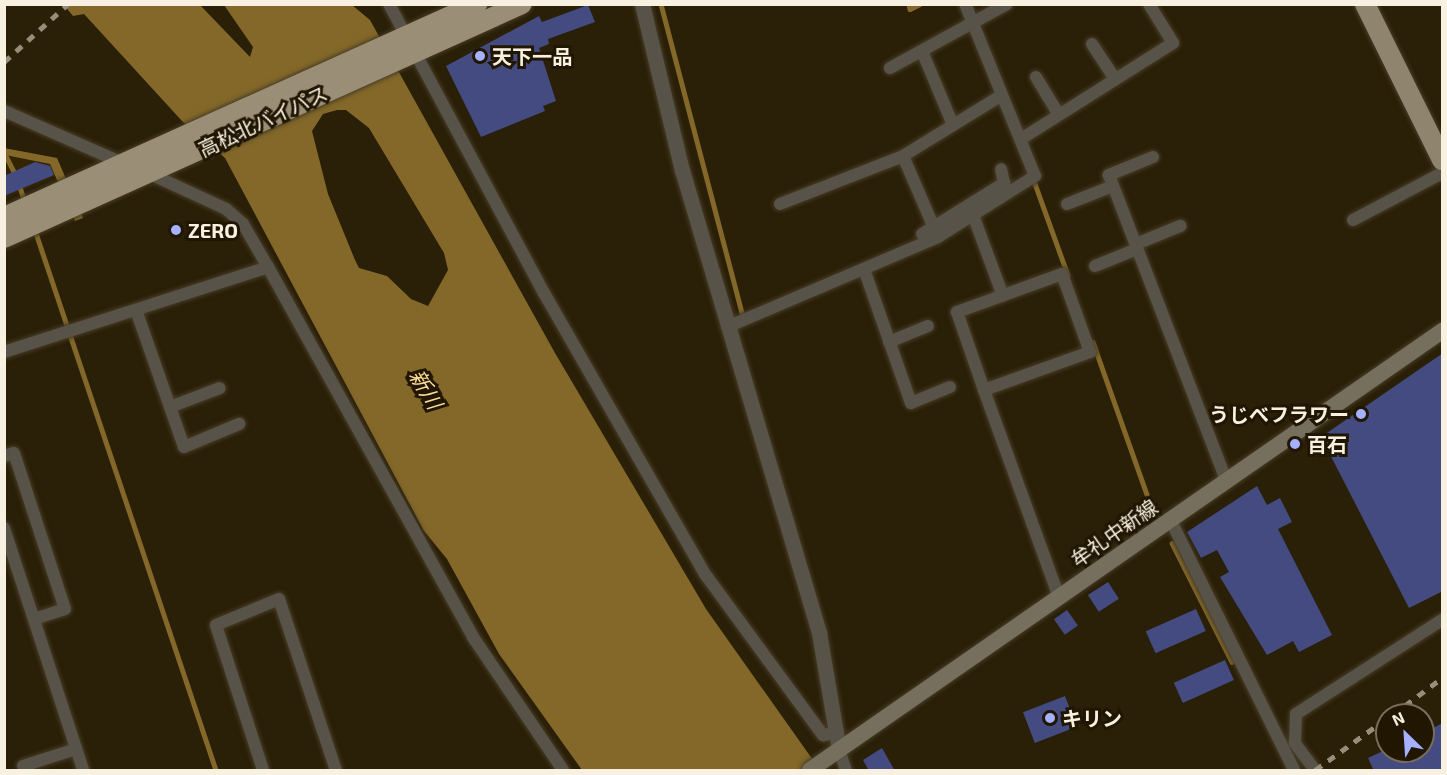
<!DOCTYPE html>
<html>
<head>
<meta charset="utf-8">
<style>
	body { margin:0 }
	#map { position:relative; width:1447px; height:775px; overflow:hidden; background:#2a1f07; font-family:"Exo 2","Noto Sans JP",sans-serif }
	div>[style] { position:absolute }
	.built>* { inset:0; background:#332504 }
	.water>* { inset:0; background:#836829 }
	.stream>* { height:4.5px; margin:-2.25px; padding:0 2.25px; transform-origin:2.25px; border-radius:2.25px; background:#836829 }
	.building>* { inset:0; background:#444b80; transform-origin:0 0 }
	.roads { filter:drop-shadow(0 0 2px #473c26) drop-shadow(0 0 2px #473c26) }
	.minor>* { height:12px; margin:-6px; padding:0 6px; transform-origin:6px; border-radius:6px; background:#585348 }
	.tertiary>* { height:15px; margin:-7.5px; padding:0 7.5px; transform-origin:7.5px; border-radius:7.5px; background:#585348 }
	.secondary>* { height:16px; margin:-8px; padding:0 8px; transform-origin:8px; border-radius:8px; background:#776f5e }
	.primary>* { height:20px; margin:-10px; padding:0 10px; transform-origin:10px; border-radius:10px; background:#8f846e }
	.trunk>* { height:20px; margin:-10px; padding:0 10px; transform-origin:10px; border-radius:10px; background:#9a8e76 }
	.rail>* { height:4.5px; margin-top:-2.25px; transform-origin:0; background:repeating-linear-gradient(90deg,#968d7a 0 8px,transparent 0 16px) }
	.dots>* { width:16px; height:16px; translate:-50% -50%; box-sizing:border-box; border:3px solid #201601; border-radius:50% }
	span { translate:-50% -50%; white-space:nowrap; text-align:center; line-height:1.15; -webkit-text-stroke:6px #201601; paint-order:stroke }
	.poi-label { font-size:20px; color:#f8f1e2; font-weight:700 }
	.left { translate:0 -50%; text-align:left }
	.right { translate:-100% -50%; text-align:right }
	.street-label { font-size:20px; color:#f8f1e2 }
	.water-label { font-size:21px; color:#fddd98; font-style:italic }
	.frame { position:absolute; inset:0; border:6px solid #f8f1e2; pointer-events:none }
	.north { position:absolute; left:1375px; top:703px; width:60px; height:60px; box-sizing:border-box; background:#201601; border:2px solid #766e5b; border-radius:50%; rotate:335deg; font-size:16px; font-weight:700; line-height:24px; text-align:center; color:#f8f1e2 }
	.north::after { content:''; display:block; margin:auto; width:21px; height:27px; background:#a5b1fc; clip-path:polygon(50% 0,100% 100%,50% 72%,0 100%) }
</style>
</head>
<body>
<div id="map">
	<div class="built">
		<i style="clip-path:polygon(4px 155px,50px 164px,56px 176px,5px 199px)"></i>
	</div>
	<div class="water">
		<i style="clip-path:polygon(evenodd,64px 5px,200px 5px,250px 57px,253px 47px,224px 5px,352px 5px,370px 20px,555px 353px,706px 609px,820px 770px,582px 770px,499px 654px,447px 559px,424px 531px,225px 158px,182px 121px,84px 14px,73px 16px,64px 5px,337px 110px,346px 110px,369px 128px,444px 253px,448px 270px,428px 306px,411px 299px,387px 276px,359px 268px,355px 260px,328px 194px,312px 131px,323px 114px,337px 110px)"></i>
		<i style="clip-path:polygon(4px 148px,57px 158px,83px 218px,75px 221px,50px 164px,5px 155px)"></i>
	</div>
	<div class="stream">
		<i style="left:661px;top:4px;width:319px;rotate:75.3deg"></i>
		<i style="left:909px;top:4px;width:5px;rotate:79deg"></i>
		<i style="left:910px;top:9px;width:11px;rotate:-27deg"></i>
		<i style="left:4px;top:152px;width:27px;rotate:63deg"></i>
		<i style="left:1033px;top:178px;width:103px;rotate:70.2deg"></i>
		<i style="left:19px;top:184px;width:19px;rotate:72deg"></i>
		<i style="left:35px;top:230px;width:570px;rotate:71.47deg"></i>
		<i style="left:1093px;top:342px;width:179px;rotate:70.5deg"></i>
		<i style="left:1172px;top:543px;width:133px;rotate:63.2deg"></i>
	</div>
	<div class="building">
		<i style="clip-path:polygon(588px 5px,595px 22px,548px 39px,549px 44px,539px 48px,556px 101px,543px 106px,545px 111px,481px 137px,446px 66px,539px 16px,542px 22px)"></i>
		<i style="clip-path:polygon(35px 162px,50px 166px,54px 175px,4px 196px,4px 176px)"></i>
		<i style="clip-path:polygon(1443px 353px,1443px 591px,1409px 608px,1321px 437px)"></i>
		<i style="clip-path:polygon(1257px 486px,1267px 505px,1280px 498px,1292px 522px,1278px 529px,1332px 635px,1299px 652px,1293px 641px,1267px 655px,1220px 577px,1229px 572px,1217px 550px,1201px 558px,1187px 532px)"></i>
		<i style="left:1108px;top:582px;width:20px;height:24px;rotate:57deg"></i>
		<i style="left:1196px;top:609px;width:24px;height:55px;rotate:66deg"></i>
		<i style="left:1067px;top:610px;width:19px;height:16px;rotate:55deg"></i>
		<i style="left:1225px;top:660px;width:22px;height:56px;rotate:66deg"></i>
		<i style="left:1065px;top:696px;width:33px;height:45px;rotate:69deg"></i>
		<i style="clip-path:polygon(1443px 723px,1443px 771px,1374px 771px,1368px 758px,1383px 751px,1423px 751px,1423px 733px)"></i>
		<i style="clip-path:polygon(882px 748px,895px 771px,869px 771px,863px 760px)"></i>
	</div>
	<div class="roads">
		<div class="minor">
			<i style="left:389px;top:4px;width:328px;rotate:61.8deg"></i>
			<i style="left:544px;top:293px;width:324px;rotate:60.2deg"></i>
			<i style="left:705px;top:574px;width:200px;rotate:53.8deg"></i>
			<i style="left:823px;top:735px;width:13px;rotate:-9deg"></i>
			<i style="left:1092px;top:44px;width:42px;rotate:56.7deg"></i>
			<i style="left:922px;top:51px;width:80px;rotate:67.3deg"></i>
			<i style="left:890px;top:68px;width:133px;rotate:-28.7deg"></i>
			<i style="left:1036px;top:77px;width:44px;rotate:58.8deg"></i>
			<i style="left:4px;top:111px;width:134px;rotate:23.7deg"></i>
			<i style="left:1021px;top:139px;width:180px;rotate:-32.3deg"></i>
			<i style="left:1173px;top:43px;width:46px;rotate:-121.6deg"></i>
			<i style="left:903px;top:156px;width:116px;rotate:-31.6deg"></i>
			<i style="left:1153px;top:157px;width:48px;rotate:157.8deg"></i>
			<i style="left:1109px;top:175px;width:327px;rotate:69deg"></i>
			<i style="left:146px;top:172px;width:88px;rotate:24.8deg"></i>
			<i style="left:226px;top:209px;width:23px;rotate:41deg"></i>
			<i style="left:243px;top:224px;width:50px;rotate:59.8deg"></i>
			<i style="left:780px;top:204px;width:132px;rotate:-21.3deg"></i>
			<i style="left:903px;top:156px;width:88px;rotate:66.6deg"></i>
			<i style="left:1067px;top:204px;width:49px;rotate:-21.4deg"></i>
			<i style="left:973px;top:215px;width:86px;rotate:69.7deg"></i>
			<i style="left:1353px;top:220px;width:101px;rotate:-27.8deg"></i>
			<i style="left:922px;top:234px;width:97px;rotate:-31.9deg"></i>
			<i style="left:1004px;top:183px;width:14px;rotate:-102deg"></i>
			<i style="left:1136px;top:244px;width:48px;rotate:-22.2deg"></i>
			<i style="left:1095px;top:266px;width:45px;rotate:-22deg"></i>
			<i style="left:864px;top:269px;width:142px;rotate:70.7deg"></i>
			<i style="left:911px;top:403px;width:42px;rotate:-22.3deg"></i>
			<i style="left:136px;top:310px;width:145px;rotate:70.7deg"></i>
			<i style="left:184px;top:447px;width:60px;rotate:-22.7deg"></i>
			<i style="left:727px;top:327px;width:229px;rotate:-23.1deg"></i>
			<i style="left:938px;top:237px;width:115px;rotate:-32.2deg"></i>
			<i style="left:1035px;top:176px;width:186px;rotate:-112.1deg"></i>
			<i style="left:889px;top:342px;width:42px;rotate:-22.3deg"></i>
			<i style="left:4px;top:352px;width:277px;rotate:-17.8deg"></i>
			<i style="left:268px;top:267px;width:423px;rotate:61deg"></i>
			<i style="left:473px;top:637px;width:161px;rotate:55.9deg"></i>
			<i style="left:984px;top:390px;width:113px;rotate:-19.7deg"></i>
			<i style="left:1090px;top:352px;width:83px;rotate:-109.7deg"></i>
			<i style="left:1062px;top:274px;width:112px;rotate:160.1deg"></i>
			<i style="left:957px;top:312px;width:83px;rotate:70.9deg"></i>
			<i style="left:984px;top:390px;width:220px;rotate:70.1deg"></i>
			<i style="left:170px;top:407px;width:53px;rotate:-20.8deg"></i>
			<i style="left:4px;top:456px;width:10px;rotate:-17deg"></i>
			<i style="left:14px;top:453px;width:164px;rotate:71.9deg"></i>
			<i style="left:65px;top:609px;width:32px;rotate:162deg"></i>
			<i style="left:1170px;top:519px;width:280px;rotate:63.7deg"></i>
			<i style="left:4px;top:528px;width:255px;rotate:71.9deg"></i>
			<i style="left:839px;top:750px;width:21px;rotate:71deg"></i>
			<i style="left:23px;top:766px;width:56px;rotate:-17.8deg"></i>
			<i style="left:263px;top:770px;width:152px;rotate:-108deg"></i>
			<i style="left:216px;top:625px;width:68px;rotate:-22.4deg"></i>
			<i style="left:279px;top:599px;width:180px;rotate:71.6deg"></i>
			<i style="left:1315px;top:770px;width:34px;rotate:-127deg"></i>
			<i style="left:1295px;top:743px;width:29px;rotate:-88deg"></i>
			<i style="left:1296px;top:714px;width:174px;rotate:-32.8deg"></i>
		</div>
		<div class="tertiary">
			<i style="left:642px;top:4px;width:171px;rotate:76.5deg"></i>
			<i style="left:682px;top:170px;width:483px;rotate:73.5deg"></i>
			<i style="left:819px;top:633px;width:119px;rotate:80.3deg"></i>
		</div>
		<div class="secondary">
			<i style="left:810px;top:770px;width:770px;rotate:-34.78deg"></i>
		</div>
		<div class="primary">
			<i style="left:1365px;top:4px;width:174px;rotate:63.7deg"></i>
		</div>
		<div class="trunk">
			<i style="left:4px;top:217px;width:519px;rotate:-24.24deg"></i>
			<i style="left:4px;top:238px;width:568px;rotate:-24.31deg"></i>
		</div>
	</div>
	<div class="rail">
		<i style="left:4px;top:62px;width:86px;rotate:-42.2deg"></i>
		<i style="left:1392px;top:715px;width:62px;rotate:-36.5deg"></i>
		<i style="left:1315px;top:770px;width:89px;rotate:-35.8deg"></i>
	</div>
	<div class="dots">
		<i style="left:480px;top:56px;background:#a5b1fc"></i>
		<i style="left:176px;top:230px;background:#a5b1fc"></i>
		<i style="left:1361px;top:414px;background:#a5b1fc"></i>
		<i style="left:1295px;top:444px;background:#a5b1fc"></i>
		<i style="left:1050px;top:718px;background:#a5b1fc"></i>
	</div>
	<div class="poi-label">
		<span class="left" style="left:492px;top:56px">天下一品</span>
		<span class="left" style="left:188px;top:230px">ZERO</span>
		<span class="right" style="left:1349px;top:414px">うじべフラワー</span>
		<span class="left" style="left:1307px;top:444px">百石</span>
		<span class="left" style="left:1062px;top:718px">キリン</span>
	</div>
	<div class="street-label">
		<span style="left:263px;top:121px;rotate:-25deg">高松北バイパス</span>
		<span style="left:1114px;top:533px;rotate:-35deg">牟礼中新線</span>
	</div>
	<div class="water-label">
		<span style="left:426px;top:389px;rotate:59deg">新川</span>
	</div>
	<div class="frame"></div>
	<div class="north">N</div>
</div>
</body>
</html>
